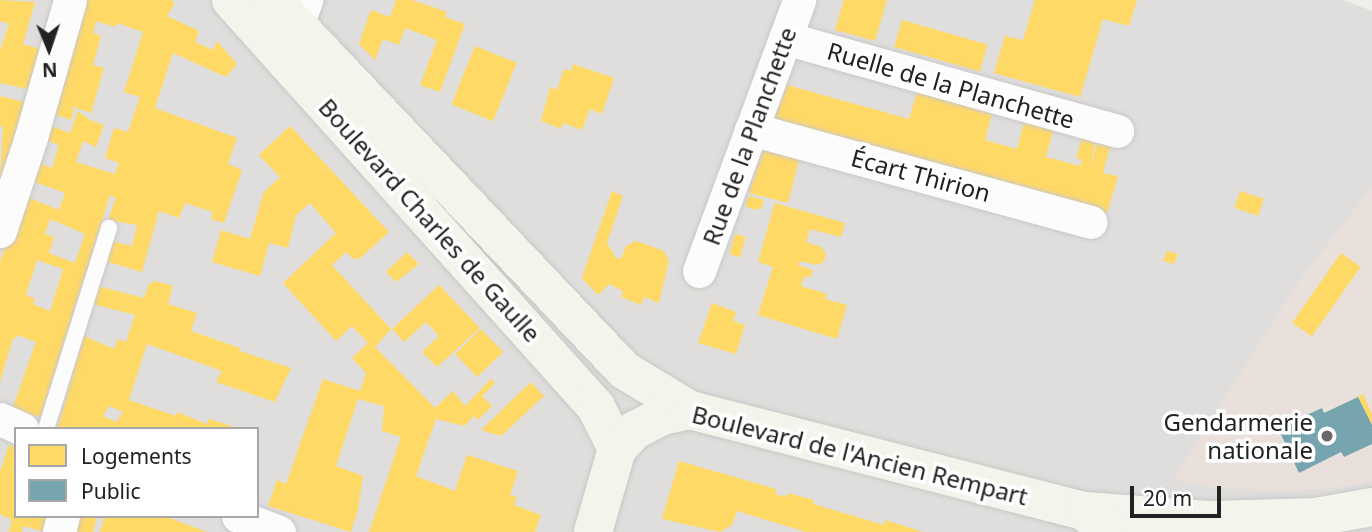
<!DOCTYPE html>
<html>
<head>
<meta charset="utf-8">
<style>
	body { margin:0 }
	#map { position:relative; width:1372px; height:532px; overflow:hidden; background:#f0eeeb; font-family:"Noto Sans",sans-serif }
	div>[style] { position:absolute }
	.residential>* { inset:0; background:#dfdedc }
	.military>* { inset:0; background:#eae0db }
	.homes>* { inset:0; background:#ffd966; transform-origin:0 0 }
	.public>* { inset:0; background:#76a5af }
	.roads { filter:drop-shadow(0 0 2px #c9c8c7) drop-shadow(0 0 2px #c9c8c7) }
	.lane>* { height:16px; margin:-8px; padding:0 8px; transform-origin:8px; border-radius:8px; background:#fdfcfc }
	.street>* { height:33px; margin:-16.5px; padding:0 16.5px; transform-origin:16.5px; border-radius:16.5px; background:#fdfcfc }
	.secondary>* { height:38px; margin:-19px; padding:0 19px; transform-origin:19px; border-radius:19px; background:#f4f4ed }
	.dots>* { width:19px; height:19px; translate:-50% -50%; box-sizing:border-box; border:4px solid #fff; border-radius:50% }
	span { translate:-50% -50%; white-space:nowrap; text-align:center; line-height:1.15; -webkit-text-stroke:7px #fff; paint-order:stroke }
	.street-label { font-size:24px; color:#222 }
	.poi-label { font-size:24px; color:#222 }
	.right { translate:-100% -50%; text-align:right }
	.legend { position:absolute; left:14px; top:427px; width:245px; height:91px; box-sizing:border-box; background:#fff; border:2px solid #a7a7a7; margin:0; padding:9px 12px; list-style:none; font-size:21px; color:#222 }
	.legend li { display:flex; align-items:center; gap:14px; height:35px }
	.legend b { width:35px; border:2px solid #a7a7a7 }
	.north { position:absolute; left:14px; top:14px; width:70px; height:70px; -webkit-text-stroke:5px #fff; paint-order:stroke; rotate:178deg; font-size:19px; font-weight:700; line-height:28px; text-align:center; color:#222 }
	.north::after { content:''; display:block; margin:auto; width:24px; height:32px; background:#222; clip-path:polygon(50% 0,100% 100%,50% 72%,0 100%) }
	.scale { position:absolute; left:1130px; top:486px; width:91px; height:32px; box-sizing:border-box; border:4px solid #222; border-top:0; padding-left:9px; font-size:21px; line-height:24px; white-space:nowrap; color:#222; -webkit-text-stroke:5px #fff; paint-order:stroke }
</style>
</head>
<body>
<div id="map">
	<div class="residential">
		<i style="clip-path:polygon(evenodd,0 0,1344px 0,1372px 11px,1372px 532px,0 532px,0 0,16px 429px,257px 429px,257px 516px,16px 516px,16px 429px)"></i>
	</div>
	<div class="military">
		<i style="clip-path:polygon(1372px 187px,1372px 481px,1343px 487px,1275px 492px,1217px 488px,1173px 479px,1297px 284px)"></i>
	</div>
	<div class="homes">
		<i style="clip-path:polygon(0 0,35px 2px,23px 44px,43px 50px,32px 90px,0 83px,0 51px,9px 24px,0 21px)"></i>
		<i style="clip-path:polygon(evenodd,77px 0,171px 0,175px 3px,167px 16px,199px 31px,195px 42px,213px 50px,217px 41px,237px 64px,226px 77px,173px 53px,155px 108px,237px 138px,228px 164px,242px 170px,224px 223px,211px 219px,213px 212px,185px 203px,179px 218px,159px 211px,142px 272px,105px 261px,110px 241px,132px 246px,137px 225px,108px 220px,116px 198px,110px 195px,41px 415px,34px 417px,13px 407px,36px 342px,17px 335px,16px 339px,13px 338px,0 382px,0 262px,22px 195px,59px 210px,65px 193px,27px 179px,33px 161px,52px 168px,59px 145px,40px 138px,45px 124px,70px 133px,78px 111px,90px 120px,104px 125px,96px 147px,83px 141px,76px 162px,115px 174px,119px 163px,105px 158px,114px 128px,128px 132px,140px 97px,124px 92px,143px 32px,117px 23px,115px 27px,96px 21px,93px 33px,101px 36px,93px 65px,104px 68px,91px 113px,70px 106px,74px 110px,71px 120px,50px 113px,54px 102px,59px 104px,71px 58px,77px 0,50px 219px,85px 234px,75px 263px,49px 253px,54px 237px,45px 234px,50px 219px,77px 0,37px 260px,63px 269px,50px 311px,33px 304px,35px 299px,26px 295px,37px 260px)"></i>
		<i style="clip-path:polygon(396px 0,412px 0,447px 12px,445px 17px,465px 24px,440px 92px,420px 85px,437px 40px,405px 28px,399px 45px,383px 39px,375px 60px,359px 44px,371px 10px,390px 17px)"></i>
		<i style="clip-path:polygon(844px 0,887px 0,875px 41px,835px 30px)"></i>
		<i style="clip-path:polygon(1035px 0,1137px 0,1129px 26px,1103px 19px,1080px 97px,994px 73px,1005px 36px,1023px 40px)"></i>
		<i style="left:902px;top:20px;width:89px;height:28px;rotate:16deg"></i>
		<i style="left:475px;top:46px;width:45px;height:63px;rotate:22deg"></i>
		<i style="clip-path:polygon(573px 64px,614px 78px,602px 114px,590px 109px,582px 130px,563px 123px,561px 129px,541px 121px,550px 87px,557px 90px,564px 69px,571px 71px)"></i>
		<i style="clip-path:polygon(787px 85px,909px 119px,917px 92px,992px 114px,985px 140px,1017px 149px,1024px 123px,1038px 126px,1053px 131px,1046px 157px,1080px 166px,1082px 160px,1076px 158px,1082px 139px,1095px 143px,1090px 169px,1097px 144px,1110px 147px,1103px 173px,1118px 176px,1107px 213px,774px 121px)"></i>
		<i style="clip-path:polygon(0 96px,29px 103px,0 180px,3px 127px,0 126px)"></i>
		<i style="clip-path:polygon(290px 126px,389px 232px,359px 259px,353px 259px,346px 252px,332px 265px,391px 329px,375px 347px,435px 408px,453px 391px,465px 406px,491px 379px,495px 383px,482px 396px,492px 406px,478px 420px,474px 416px,464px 426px,436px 419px,416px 476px,455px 491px,467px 455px,518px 471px,510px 495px,517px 497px,514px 505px,541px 515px,535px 532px,369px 532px,401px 437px,382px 431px,384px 406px,358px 399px,336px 466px,363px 476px,358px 509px,351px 532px,268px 506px,277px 480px,286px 484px,323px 379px,360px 391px,366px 373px,352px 358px,368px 343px,352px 326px,336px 341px,283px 283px,336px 233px,310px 203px,296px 215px,288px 248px,269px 243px,260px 276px,212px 262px,221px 230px,250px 239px,264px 192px,280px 177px,259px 155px)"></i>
		<i style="clip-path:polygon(765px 147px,802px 147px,788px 203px,749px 193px)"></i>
		<i style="clip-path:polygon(612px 191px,623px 196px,607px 243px,616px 258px,621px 259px,626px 246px,636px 241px,664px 251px,669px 261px,659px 303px,644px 297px,641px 305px,621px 297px,623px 291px,609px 284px,598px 295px,582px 278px)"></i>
		<i style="left:1240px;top:191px;width:25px;height:18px;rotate:18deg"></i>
		<i style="clip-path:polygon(749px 196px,764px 200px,762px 207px,756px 210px,745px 206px)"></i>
		<i style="clip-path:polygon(775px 203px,845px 223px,841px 237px,810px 229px,806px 242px,821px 247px,826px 254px,824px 262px,816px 265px,800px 261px,798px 265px,813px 270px,810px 278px,804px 276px,801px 286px,827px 294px,825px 299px,847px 305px,837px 339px,758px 315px,773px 267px,758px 262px)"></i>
		<i style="left:735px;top:234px;width:11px;height:21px;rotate:15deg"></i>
		<i style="clip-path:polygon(1167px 251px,1178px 254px,1174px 264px,1163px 261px)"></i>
		<i style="clip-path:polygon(407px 252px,419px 264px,396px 282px,386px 272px)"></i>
		<i style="left:1341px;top:253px;width:24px;height:85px;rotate:35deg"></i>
		<i style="clip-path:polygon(evenodd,155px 281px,173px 286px,168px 304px,197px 313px,191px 331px,240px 348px,240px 351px,291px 368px,275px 402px,216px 382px,222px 371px,147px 344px,129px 400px,176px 416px,177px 412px,207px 424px,209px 419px,241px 429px,58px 427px,84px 336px,114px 349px,118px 339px,126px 342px,135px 315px,93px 304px,98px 286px,144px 298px,149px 284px,155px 281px,109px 406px,123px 412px,116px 422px,103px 416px,109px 406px)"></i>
		<i style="clip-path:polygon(439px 285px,480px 328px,437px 367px,422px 352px,439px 336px,426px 322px,404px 342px,392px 329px)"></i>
		<i style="clip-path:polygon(712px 303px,736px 312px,733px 321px,745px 325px,736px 354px,698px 343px)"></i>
		<i style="left:481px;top:329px;width:32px;height:36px;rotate:46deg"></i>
		<i style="clip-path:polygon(531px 382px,544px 396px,501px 436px,481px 430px)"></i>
		<i style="clip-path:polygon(1363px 394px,1372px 414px,1372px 425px,1358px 397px)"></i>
		<i style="clip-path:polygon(9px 445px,16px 448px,16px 516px,49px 516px,45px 532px,23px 526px,22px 532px,9px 532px,12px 520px,0 514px,0 472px)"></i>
		<i style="clip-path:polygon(679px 461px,776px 489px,775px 494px,786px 497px,788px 493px,814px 500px,813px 504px,884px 525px,885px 520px,923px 532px,806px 532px,737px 511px,732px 525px,720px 532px,662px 519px)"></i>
		<i style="clip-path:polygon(73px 516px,97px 516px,93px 532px,68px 532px)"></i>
		<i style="clip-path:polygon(105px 516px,164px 516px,207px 532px,100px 532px)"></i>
	</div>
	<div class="public">
		<i style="clip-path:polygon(1358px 397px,1372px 425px,1372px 444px,1344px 457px,1341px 452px,1299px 473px,1278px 428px,1322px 408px,1324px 413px)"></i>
	</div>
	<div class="roads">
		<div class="lane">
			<i style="left:46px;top:429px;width:211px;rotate:-72.6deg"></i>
		</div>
		<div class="street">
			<i style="left:297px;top:25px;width:27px;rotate:-70deg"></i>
			<i style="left:785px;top:38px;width:345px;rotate:15.6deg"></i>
			<i style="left:751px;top:129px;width:352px;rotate:15.3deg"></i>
			<i style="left:0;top:231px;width:99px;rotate:-71.7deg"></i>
			<i style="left:31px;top:137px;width:142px;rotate:-74.1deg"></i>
			<i style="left:699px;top:271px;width:289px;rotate:-69.7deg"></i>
			<i style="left:0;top:419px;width:24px;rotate:24deg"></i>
			<i style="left:238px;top:516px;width:44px;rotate:21.3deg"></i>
			<i style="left:59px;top:532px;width:16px;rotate:-76deg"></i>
		</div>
		<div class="secondary">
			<i style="left:231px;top:0;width:547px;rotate:48.11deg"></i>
			<i style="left:596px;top:407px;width:47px;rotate:63.4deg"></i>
			<i style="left:273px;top:0;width:510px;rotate:46.51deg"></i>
			<i style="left:624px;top:370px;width:77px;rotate:31.2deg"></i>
			<i style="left:1084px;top:511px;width:127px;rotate:4.1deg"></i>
			<i style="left:1211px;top:520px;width:105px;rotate:-1.6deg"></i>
			<i style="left:1316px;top:517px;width:57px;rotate:-10.1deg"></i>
			<i style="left:593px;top:532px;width:86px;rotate:-73.9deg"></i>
			<i style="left:617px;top:449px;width:26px;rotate:-47deg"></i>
			<i style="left:635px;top:430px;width:30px;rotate:-27deg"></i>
			<i style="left:662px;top:416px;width:29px;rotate:-12deg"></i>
			<i style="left:690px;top:410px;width:407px;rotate:14.4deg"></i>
			<i style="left:1084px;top:511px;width:31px;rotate:42deg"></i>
		</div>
	</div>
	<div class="dots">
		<i style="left:1327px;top:436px;background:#6a6968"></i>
	</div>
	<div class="street-label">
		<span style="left:951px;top:85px;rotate:16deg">Ruelle de la Planchette</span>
		<span style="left:749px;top:136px;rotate:-70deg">Rue de la Planchette</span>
		<span style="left:921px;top:175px;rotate:15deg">Écart Thirion</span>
		<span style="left:430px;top:220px;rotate:48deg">Boulevard Charles de Gaulle</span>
		<span style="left:860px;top:455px;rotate:14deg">Boulevard de l'Ancien Rempart</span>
	</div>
	<div class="poi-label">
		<span class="right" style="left:1313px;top:436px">Gendarmerie<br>nationale</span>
	</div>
	<ul class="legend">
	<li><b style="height:19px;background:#ffd966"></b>Logements</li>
	<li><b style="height:19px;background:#76a5af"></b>Public</li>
	</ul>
	<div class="north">N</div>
	<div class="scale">20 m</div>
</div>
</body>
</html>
